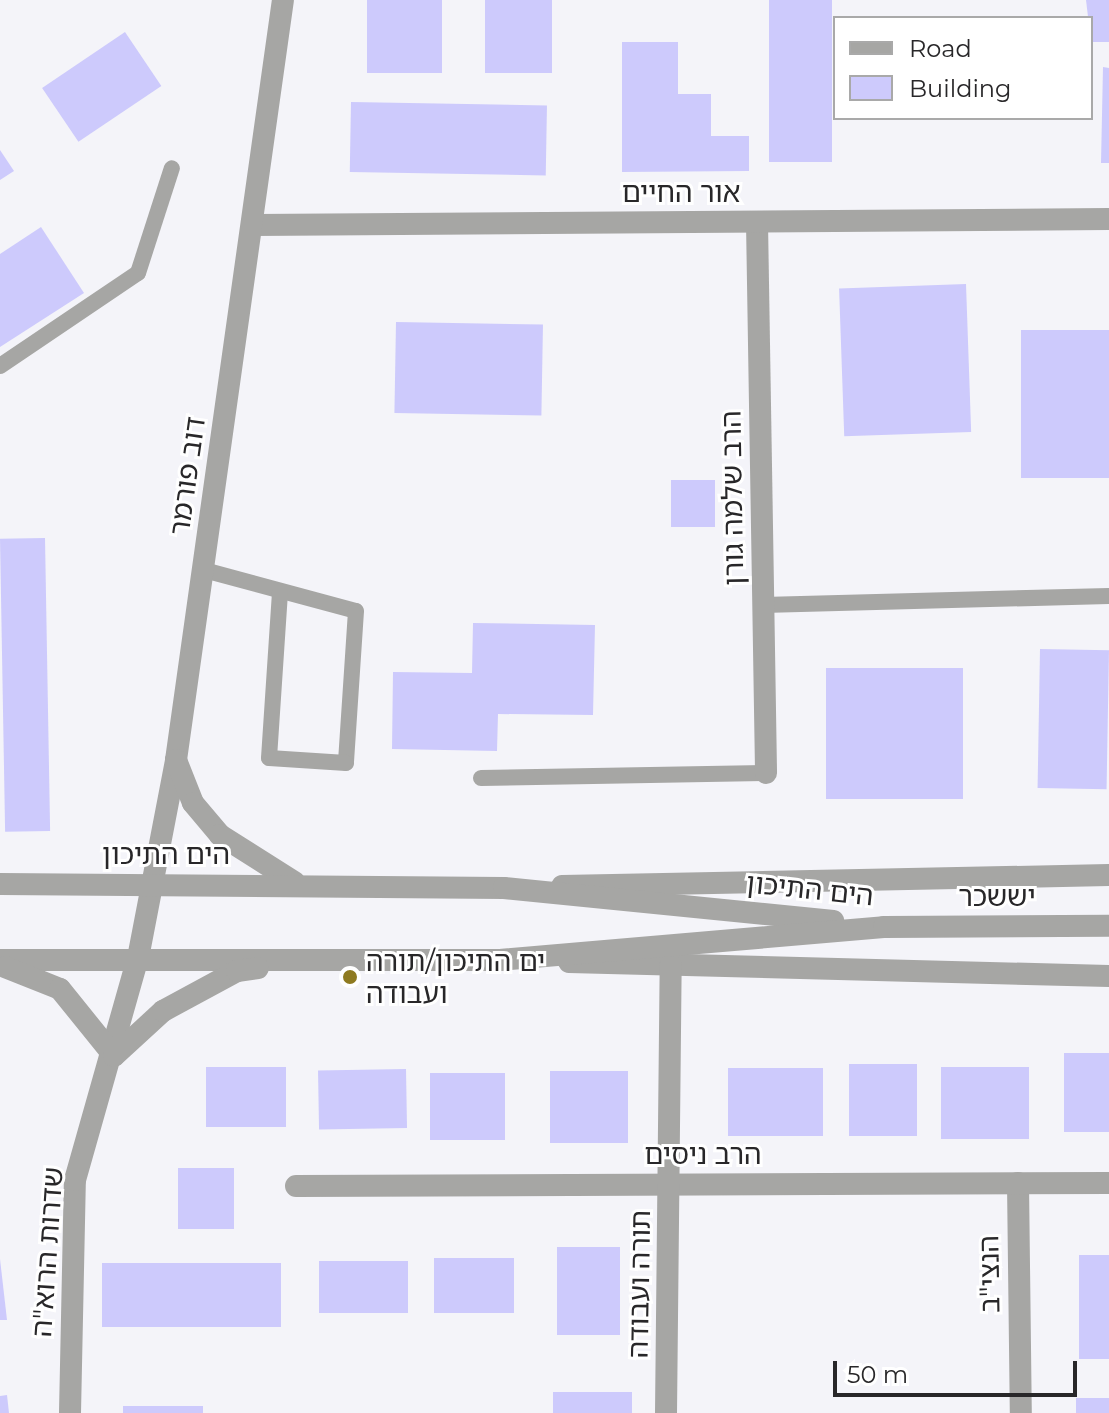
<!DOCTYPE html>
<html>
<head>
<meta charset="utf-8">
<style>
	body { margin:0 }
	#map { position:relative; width:1109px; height:1413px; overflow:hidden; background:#f4f4f9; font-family:Montserrat,"Noto Sans Hebrew",sans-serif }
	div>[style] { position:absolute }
	.building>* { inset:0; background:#cdcafc; transform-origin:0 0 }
	.service>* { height:16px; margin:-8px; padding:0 8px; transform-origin:8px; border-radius:8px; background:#a6a6a4 }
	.minor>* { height:22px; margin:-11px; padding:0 11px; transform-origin:11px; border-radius:11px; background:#a6a6a4 }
	.tertiary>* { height:22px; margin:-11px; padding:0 11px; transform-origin:11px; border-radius:11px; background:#a6a6a4 }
	.dots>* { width:22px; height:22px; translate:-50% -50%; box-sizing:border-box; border:4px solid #fff; border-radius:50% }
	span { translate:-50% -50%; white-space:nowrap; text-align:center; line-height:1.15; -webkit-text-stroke:6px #fff; paint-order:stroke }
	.street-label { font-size:28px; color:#282729 }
	.poi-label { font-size:28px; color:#282729 }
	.left { translate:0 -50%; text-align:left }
	.legend { position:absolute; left:833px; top:16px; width:260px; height:104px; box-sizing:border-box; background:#fff; border:2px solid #a9a9a9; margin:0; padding:10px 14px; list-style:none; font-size:24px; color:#282729 }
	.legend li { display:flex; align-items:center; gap:16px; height:40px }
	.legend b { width:40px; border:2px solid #a9a9a9 }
	.scale { position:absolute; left:833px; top:1361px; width:244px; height:36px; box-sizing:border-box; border:4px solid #282729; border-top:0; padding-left:10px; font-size:24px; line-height:28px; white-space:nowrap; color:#282729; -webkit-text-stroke:6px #fff; paint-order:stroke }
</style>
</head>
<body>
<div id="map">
	<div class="building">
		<i style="left:367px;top:0;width:75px;height:73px"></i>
		<i style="left:485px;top:0;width:67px;height:73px"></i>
		<i style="left:769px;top:0;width:63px;height:162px"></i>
		<i style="clip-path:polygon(1086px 0,1109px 0,1109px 42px,1091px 42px)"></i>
		<i style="left:125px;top:32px;width:65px;height:100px;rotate:56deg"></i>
		<i style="clip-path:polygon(622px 42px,678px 42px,678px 94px,711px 94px,711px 136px,749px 136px,749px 171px,622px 172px)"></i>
		<i style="clip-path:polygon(1103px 67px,1109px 68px,1109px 163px,1101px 163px)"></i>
		<i style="left:351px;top:102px;width:196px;height:70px;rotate:1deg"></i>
		<i style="clip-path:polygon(0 150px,14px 171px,0 180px)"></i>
		<i style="clip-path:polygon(41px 227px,84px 293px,0 347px,0 254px)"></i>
		<i style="left:966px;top:284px;width:148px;height:127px;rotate:88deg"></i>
		<i style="left:396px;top:322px;width:147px;height:91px;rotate:1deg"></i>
		<i style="left:1109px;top:330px;width:148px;height:88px;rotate:90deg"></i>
		<i style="left:671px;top:480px;width:44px;height:47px"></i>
		<i style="left:45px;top:538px;width:293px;height:45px;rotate:89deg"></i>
		<i style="clip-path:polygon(473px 623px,595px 625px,593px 715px,498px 714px,497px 751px,392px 749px,393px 672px,472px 673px)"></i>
		<i style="left:1040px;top:649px;width:69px;height:139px;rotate:1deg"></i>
		<i style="left:826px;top:668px;width:137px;height:131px"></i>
		<i style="left:1064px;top:1053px;width:45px;height:79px"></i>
		<i style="left:849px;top:1064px;width:68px;height:72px"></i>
		<i style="left:286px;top:1067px;width:60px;height:80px;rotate:90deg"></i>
		<i style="left:1029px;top:1067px;width:72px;height:88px;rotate:90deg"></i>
		<i style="left:728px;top:1068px;width:95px;height:68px"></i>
		<i style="left:406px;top:1069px;width:59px;height:88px;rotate:89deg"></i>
		<i style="left:550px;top:1071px;width:78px;height:72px"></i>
		<i style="left:505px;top:1073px;width:67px;height:75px;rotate:90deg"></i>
		<i style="left:178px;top:1168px;width:56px;height:61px"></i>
		<i style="left:620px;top:1247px;width:88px;height:63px;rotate:90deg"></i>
		<i style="left:1079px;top:1255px;width:30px;height:104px"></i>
		<i style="left:434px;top:1258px;width:80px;height:55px"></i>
		<i style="clip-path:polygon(0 1259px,7px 1320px,0 1320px)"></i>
		<i style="left:319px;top:1261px;width:89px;height:52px"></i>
		<i style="left:281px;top:1263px;width:64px;height:179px;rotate:90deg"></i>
		<i style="left:553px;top:1392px;width:79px;height:21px"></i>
		<i style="clip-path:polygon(7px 1395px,9px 1413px,0 1413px,0 1396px)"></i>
		<i style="left:1076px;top:1398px;width:33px;height:15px"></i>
		<i style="left:123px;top:1406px;width:80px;height:7px"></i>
	</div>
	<div class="service">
		<i style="left:0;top:366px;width:166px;rotate:-34deg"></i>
		<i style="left:138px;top:273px;width:110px;rotate:-72.1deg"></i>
		<i style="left:204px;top:570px;width:157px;rotate:15.1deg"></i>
		<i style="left:356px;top:611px;width:152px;rotate:93.8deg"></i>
		<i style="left:346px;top:763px;width:77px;rotate:-176.3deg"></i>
		<i style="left:269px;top:758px;width:167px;rotate:-86.2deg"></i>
		<i style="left:763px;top:605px;width:346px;rotate:-1.5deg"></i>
		<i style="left:481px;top:778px;width:285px;rotate:-1deg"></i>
	</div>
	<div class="minor">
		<i style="left:757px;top:222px;width:551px;rotate:89.06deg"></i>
		<i style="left:253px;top:225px;width:856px;rotate:-0.4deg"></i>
		<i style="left:562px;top:886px;width:547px;rotate:-1.15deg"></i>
		<i style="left:569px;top:962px;width:540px;rotate:1.49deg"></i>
		<i style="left:1018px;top:1183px;width:230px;rotate:89.3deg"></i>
		<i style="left:296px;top:1186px;width:813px;rotate:-0.21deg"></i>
		<i style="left:70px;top:1413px;width:233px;rotate:-88.8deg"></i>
		<i style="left:75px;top:1180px;width:231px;rotate:-74.2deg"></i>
		<i style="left:138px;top:958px;width:202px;rotate:-79.1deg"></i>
		<i style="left:176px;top:760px;width:767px;rotate:-81.99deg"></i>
		<i style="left:666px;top:1413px;width:448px;rotate:-89.4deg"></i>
	</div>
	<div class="tertiary">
		<i style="left:176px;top:760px;width:46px;rotate:68.4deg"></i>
		<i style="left:193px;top:803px;width:42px;rotate:49.8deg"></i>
		<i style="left:220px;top:835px;width:88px;rotate:32.4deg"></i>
		<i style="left:0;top:884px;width:504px;rotate:0.45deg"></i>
		<i style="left:504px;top:888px;width:331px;rotate:5.7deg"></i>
		<i style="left:0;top:960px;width:500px"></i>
		<i style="left:500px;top:960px;width:385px;rotate:-4.9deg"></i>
		<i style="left:884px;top:927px;width:225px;rotate:-0.3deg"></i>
		<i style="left:5px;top:967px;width:59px;rotate:21.8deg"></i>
		<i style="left:60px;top:989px;width:86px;rotate:51.1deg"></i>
		<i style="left:114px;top:1056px;width:67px;rotate:-42.6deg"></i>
		<i style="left:163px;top:1011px;width:84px;rotate:-28.4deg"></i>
		<i style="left:237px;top:971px;width:21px;rotate:-8deg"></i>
	</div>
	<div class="dots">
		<i style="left:350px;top:977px;background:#8e7a20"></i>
	</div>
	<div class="street-label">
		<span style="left:681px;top:192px">אור החיים</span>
		<span style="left:187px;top:476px;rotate:-82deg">דוב פורמר</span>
		<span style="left:732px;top:498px;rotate:-91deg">הרב שלמה גורן</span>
		<span style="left:166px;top:854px">הים התיכון</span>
		<span style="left:810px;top:889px;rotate:6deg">הים התיכון</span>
		<span style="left:997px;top:896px">יששכר</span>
		<span style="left:703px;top:1154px">הרב ניסים</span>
		<span style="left:47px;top:1252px;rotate:-86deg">שדרות הרוא"ה</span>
		<span style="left:989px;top:1274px;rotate:-91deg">הנצי"ב</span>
		<span style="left:639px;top:1284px;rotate:-89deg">תורה ועבודה</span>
	</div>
	<div class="poi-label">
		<span class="left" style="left:366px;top:977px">ים התיכון/תורה<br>ועבודה</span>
	</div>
	<ul class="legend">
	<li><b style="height:10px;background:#a6a6a4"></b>Road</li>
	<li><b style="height:22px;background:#cdcafc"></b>Building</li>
	</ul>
	<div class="scale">50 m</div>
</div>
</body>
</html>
